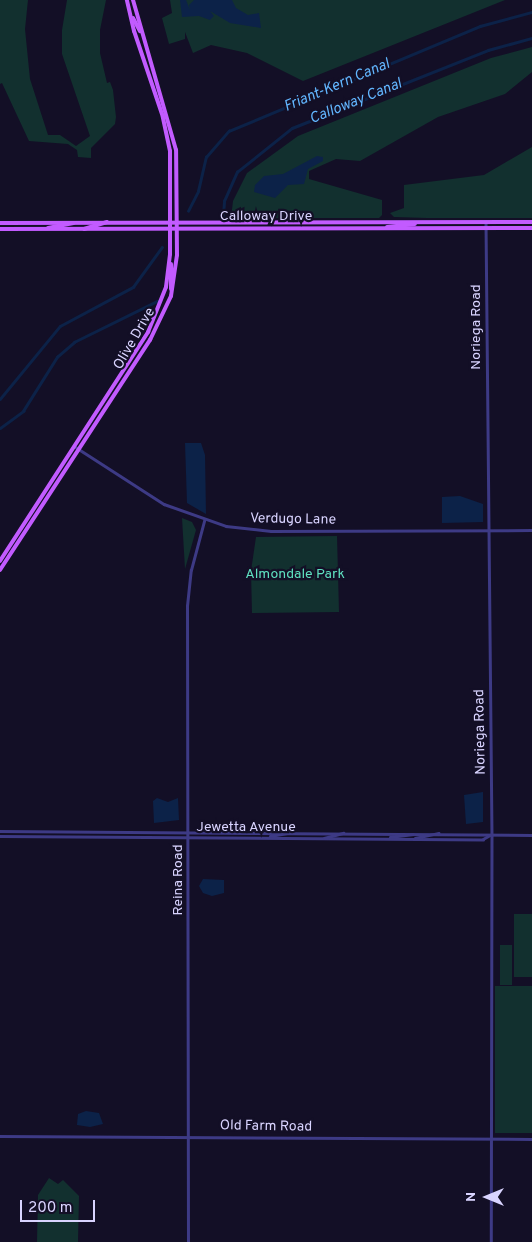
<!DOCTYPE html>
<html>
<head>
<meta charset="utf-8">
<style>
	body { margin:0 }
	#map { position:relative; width:532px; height:1242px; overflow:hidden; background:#130f26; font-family:Overpass,sans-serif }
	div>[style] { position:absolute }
	.green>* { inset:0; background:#12302f; transform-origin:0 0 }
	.water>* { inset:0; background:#0c2248 }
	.canal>* { height:2.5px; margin:-1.25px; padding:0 1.25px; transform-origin:1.25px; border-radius:1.25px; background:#0c2248 }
	.minor>* { height:2.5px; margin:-1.25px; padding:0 1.25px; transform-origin:1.25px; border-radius:1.25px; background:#3d3a85 }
	.major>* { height:4px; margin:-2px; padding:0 2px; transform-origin:2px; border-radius:2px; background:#c25bff }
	span { translate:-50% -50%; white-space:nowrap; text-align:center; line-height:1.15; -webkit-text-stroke:4.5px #130f26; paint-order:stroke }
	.street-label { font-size:14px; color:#d9d4ff }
	.park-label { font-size:14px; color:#5fe0c0 }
	.water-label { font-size:15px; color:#62b6ff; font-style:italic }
	.north { position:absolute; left:462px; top:1172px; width:50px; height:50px; -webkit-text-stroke:4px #130f26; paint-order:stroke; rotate:270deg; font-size:14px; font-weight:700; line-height:20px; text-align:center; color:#d9d4ff }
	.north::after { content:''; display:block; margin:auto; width:18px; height:22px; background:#d9d4ff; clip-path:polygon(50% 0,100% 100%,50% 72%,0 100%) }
	.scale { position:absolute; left:20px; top:1200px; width:75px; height:22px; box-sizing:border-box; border:2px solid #d9d4ff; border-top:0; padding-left:6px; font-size:15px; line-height:18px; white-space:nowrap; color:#d9d4ff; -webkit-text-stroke:4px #130f26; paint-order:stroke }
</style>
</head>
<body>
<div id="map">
	<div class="green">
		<i style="clip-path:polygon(0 0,28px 0,25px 29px,30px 79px,48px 135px,60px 135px,76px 146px,90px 136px,62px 54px,62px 30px,67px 0,106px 0,100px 30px,100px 53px,107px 83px,110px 82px,113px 90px,116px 117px,115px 124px,91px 148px,91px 158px,78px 157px,77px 150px,68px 144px,29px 141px,2px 83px,0 84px)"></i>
		<i style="clip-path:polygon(170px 0,505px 0,303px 81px,247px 53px,211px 45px,193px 53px,185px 32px,185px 39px,169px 44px,162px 18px,172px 13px)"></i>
		<i style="clip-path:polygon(532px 47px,532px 72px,505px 94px,438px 117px,360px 161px,336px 159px,309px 171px,309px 179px,382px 200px,382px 215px,379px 218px,231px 218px,233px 201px,247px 173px,298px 136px,491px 58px)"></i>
		<i style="clip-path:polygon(532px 147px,532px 218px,427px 218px,394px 217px,390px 213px,404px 208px,404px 185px,484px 175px)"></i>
		<i style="clip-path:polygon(182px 518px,192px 522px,196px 530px,185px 569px)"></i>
		<i style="clip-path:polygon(337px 536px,339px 612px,252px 613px,251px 571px,256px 537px)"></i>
		<i style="left:514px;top:914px;width:18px;height:63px"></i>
		<i style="left:500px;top:945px;width:12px;height:40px"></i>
		<i style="left:495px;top:986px;width:37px;height:147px"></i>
		<i style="clip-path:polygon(49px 1178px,58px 1184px,63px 1180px,79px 1196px,78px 1242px,37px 1242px,38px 1195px)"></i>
	</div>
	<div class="water">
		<i style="clip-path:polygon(180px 0,186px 0,190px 10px,189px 5px,194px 0,232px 0,236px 8px,248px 15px,259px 13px,261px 28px,230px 23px,210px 11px,214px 16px,210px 20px,199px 16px,182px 17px)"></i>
		<i style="clip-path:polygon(317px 156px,323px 157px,323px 161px,308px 169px,304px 184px,288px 185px,275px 198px,254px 192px,255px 185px,264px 176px,283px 174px)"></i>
		<i style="clip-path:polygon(185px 443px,201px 443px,205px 455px,206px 514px,187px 503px)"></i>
		<i style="clip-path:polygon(460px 496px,483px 504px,483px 522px,442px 523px,442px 497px)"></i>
		<i style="clip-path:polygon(483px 792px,483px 822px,466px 824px,464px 795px)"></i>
		<i style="clip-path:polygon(157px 798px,168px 802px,178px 798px,179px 820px,154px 823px,153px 801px)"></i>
		<i style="clip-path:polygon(203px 879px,224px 880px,224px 893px,212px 896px,203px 893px,199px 886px)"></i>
		<i style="clip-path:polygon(86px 1111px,99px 1113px,103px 1124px,90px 1127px,77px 1125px,78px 1114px)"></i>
	</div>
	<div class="canal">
		<i style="left:188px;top:211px;width:22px;rotate:-63deg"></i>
		<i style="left:198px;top:191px;width:35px;rotate:-77deg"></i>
		<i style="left:206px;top:157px;width:35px;rotate:-49deg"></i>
		<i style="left:229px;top:131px;width:272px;rotate:-22.7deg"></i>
		<i style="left:480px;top:26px;width:54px;rotate:-15.1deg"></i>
		<i style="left:223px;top:216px;width:15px;rotate:-86deg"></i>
		<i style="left:224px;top:201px;width:32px;rotate:-66deg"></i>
		<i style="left:237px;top:172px;width:70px;rotate:-38.7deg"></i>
		<i style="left:292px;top:128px;width:211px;rotate:-21.7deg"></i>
		<i style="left:488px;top:50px;width:46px;rotate:-15.3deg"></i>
		<i style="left:0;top:399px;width:94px;rotate:-50.6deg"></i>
		<i style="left:60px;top:326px;width:83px;rotate:-28.1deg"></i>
		<i style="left:133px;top:287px;width:49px;rotate:-54.1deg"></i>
		<i style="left:0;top:428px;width:29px;rotate:-36deg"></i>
		<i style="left:23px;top:411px;width:64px;rotate:-57.8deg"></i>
		<i style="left:57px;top:357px;width:23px;rotate:-41deg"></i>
		<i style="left:74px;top:342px;width:93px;rotate:-26.3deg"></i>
	</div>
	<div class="minor">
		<i style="left:486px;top:222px;width:613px;rotate:89.44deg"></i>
		<i style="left:492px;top:835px;width:407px;rotate:90.1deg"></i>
		<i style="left:74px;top:446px;width:107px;rotate:32.8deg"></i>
		<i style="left:164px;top:504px;width:66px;rotate:19.5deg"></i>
		<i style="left:226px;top:526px;width:45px;rotate:6.3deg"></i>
		<i style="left:271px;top:531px;width:261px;rotate:-0.2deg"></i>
		<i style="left:0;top:831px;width:532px;rotate:0.43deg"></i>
		<i style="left:0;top:836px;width:483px;rotate:0.4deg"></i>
		<i style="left:483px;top:839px;width:8px;rotate:-30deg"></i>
		<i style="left:270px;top:836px;width:23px;rotate:-10deg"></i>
		<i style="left:390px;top:837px;width:23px;rotate:-7deg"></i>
		<i style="left:324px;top:838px;width:20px;rotate:-15deg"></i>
		<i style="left:415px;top:838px;width:24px;rotate:-12deg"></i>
		<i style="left:0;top:1136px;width:532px;rotate:0.32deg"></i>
		<i style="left:188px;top:1242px;width:636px;rotate:-90.09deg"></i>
		<i style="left:187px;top:606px;width:36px;rotate:-84deg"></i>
		<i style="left:191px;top:570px;width:51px;rotate:-75.1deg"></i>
	</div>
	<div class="major">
		<i style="left:133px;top:18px;width:15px;rotate:62deg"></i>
		<i style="left:0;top:223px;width:532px;rotate:-0.11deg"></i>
		<i style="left:387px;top:227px;width:28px;rotate:-6deg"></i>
		<i style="left:48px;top:228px;width:26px;rotate:-11deg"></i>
		<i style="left:0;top:229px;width:532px;rotate:-0.11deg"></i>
		<i style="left:84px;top:229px;width:24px;rotate:-17deg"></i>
		<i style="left:171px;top:289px;width:25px;rotate:-90deg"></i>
		<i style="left:0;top:561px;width:273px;rotate:-57.1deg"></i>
		<i style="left:148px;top:332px;width:48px;rotate:-68.2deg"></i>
		<i style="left:166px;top:287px;width:33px;rotate:-83deg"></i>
		<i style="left:170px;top:254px;width:103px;rotate:-90deg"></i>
		<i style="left:170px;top:151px;width:35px;rotate:-102deg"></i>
		<i style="left:163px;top:117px;width:91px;rotate:-108.6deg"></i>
		<i style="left:134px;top:31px;width:32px;rotate:-103deg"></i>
		<i style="left:0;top:570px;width:275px;rotate:-56.9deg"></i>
		<i style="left:150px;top:340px;width:49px;rotate:-64.5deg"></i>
		<i style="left:171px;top:296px;width:41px;rotate:-81.7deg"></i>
		<i style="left:177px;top:255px;width:105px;rotate:-90.5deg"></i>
		<i style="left:176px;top:150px;width:156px;rotate:-106deg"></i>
	</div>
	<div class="street-label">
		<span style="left:266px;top:217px">Calloway Drive</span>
		<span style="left:477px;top:327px;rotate:-90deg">Noriega Road</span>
		<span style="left:135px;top:339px;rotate:-60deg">Olive Drive</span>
		<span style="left:293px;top:520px;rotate:1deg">Verdugo Lane</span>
		<span style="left:481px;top:732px;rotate:-91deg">Noriega Road</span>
		<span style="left:246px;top:828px">Jewetta Avenue</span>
		<span style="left:179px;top:880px;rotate:-90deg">Reina Road</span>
		<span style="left:266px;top:1127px;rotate:1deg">Old Farm Road</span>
	</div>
	<div class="park-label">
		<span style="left:295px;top:575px">Almondale Park</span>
	</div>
	<div class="water-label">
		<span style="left:337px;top:86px;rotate:-23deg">Friant-Kern Canal</span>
		<span style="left:356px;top:102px;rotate:-22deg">Calloway Canal</span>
	</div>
	<div class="north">N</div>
	<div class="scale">200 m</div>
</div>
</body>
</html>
